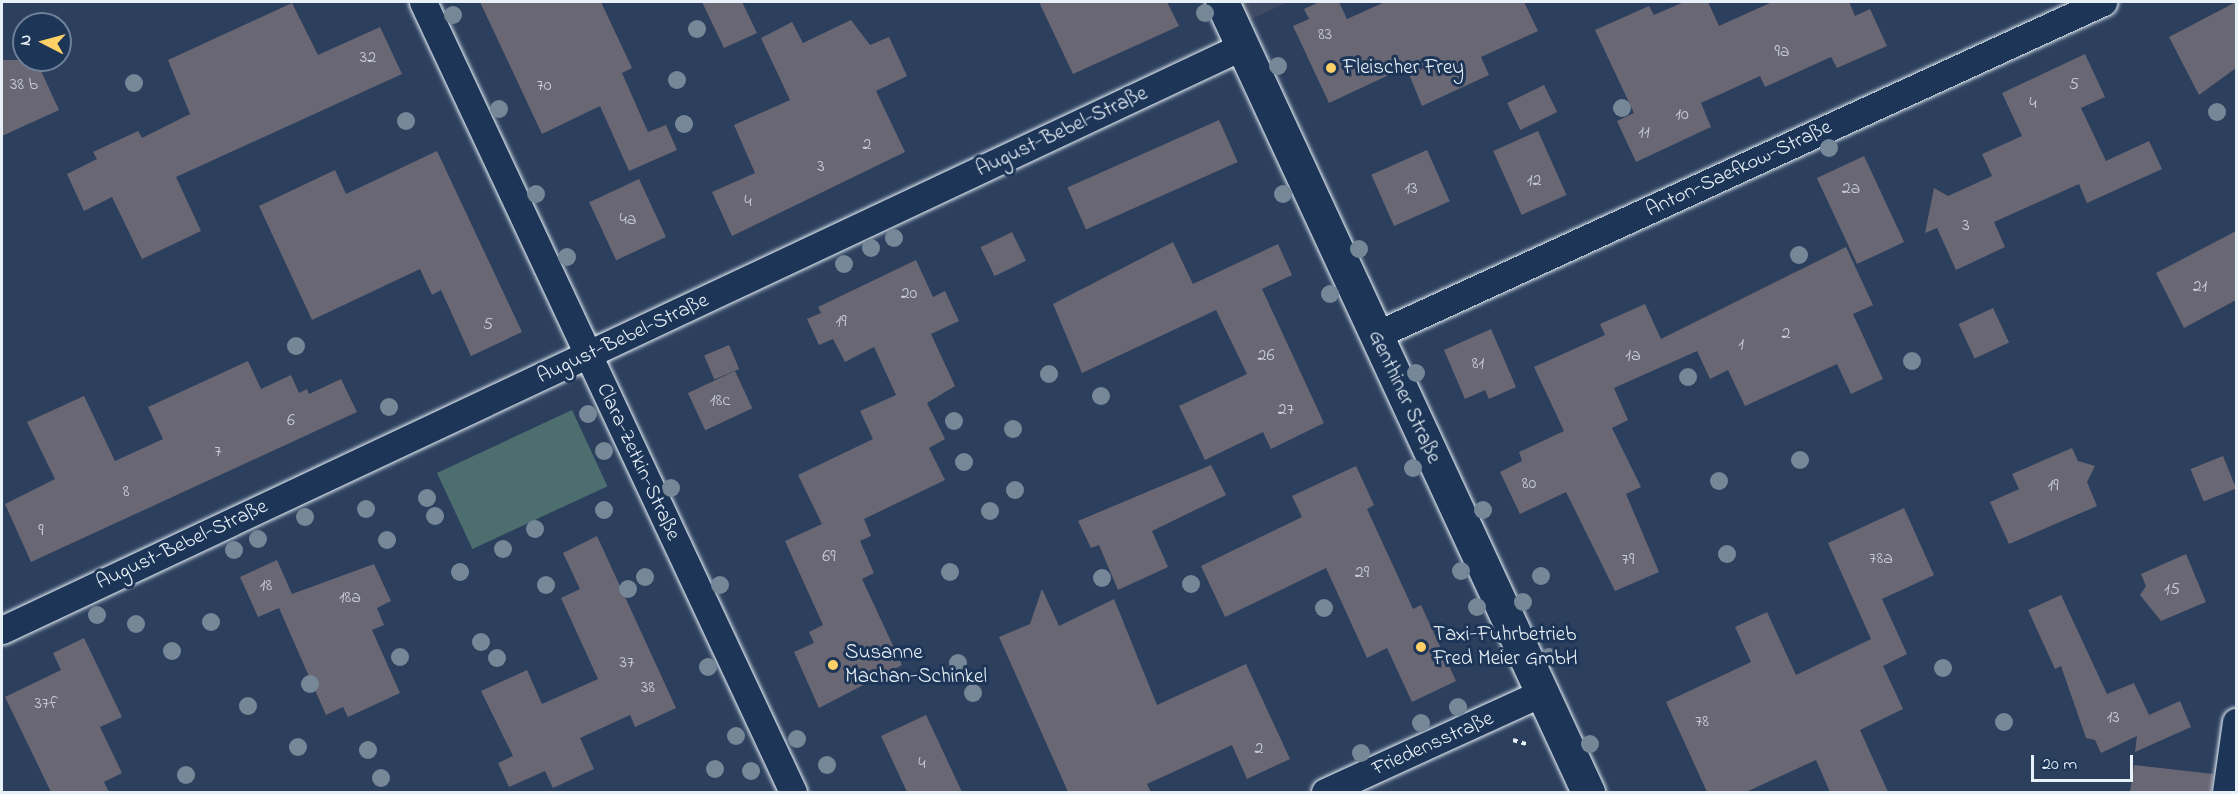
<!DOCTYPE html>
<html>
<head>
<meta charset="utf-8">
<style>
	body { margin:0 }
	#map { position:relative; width:2238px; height:794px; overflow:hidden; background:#2c3f5d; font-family:"Indie Flower",sans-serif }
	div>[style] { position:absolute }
	.built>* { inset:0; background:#3f4b64 }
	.green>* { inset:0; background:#4d6e6f; transform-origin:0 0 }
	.building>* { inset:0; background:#6a6774; transform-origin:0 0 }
	.path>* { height:4px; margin-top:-2px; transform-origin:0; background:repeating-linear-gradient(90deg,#e8f1f8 0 4.5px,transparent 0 9px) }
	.roads { filter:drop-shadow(0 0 2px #e8f1f8) drop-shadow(0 0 2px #e8f1f8) }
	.minor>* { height:27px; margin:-13.5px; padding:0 13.5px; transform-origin:13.5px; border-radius:13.5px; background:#1d3557 }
	.secondary>* { height:33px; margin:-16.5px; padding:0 16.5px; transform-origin:16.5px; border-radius:16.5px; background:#1d3557 }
	.trees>* { width:18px; height:18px; margin:-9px; border-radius:50%; background:#768898 }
	.dots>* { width:16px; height:16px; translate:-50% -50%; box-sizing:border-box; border:3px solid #1d3557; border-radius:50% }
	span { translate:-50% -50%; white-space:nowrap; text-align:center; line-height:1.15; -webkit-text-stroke:6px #1d3557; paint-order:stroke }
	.number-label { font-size:18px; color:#c8ced7 }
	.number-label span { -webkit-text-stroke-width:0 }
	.poi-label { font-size:21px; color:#e8f1f8 }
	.left { translate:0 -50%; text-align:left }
	.street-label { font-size:21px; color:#e8f1f8 }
	.frame { position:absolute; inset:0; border:3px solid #e8f1f8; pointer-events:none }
	.north { position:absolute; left:12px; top:12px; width:60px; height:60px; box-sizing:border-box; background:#1d3557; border:2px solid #6e8097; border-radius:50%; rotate:276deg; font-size:16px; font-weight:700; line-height:24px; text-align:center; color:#e8f1f8 }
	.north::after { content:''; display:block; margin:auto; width:21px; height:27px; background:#ffd166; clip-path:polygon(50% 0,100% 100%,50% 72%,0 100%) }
	.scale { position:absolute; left:2031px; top:755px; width:102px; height:27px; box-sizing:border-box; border:3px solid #e8f1f8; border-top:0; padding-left:8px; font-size:18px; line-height:21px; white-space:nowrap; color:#e8f1f8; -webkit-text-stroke:4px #1d3557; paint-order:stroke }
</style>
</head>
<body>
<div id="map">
	<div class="built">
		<i style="clip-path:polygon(1241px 2px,1288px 2px,1249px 20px)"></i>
	</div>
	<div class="green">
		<i style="left:572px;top:410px;width:84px;height:149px;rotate:65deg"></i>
	</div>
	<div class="building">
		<i style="clip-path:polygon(480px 2px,601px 2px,632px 68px,622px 73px,648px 132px,666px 125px,677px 150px,629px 171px,600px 106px,542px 134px)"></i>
		<i style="clip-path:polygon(702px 2px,742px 2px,757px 33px,724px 48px)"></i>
		<i style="clip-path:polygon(1039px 2px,1167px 2px,1179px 26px,1073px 74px)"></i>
		<i style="clip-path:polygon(1319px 2px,1339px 2px,1347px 19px,1385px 2px,1524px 2px,1538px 31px,1481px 57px,1489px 75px,1422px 106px,1406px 67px,1329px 103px,1293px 26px,1309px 19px,1304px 9px)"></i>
		<i style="clip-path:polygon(1684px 2px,1708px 2px,1719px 26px,1772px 2px,1849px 2px,1855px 16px,1870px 9px,1887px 46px,1837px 68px,1831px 57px,1765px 87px,1760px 76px,1701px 103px,1711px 127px,1636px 162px,1617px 121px,1634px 113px,1595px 30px,1649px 6px,1654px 15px)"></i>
		<i style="clip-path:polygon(2236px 2px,2236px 68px,2199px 95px,2169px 37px)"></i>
		<i style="clip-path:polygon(292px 3px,318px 55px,380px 27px,402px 74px,176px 177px,201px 231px,142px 259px,112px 197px,84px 211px,67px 174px,97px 159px,93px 152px,138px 131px,142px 138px,190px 114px,168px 60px)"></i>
		<i style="clip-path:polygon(851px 20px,870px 45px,889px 37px,907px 76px,876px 91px,905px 152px,732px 236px,712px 192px,755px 173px,734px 125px,790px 100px,761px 38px,792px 22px,803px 43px)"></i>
		<i style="clip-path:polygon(2085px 54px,2105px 97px,2081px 108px,2106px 161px,2149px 141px,2162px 169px,2087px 203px,2079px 184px,1994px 222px,2005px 247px,1956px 270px,1937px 228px,1925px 233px,1934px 188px,1948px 196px,1992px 176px,1982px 154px,2022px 136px,2002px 93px)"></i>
		<i style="clip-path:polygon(2px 60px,36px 60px,59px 110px,2px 136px)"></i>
		<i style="left:1544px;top:85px;width:30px;height:41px;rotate:64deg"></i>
		<i style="left:1219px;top:120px;width:46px;height:166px;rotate:66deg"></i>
		<i style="left:1538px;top:131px;width:70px;height:49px;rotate:66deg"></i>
		<i style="left:1427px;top:150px;width:56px;height:61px;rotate:66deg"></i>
		<i style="clip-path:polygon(437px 151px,522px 332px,471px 356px,441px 290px,432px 295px,420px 269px,312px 320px,259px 206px,335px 170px,346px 194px)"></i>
		<i style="left:1864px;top:156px;width:95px;height:52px;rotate:65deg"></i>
		<i style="left:639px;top:179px;width:64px;height:55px;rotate:65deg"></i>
		<i style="clip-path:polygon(2236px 231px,2236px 300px,2184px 328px,2156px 273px)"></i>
		<i style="left:1012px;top:232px;width:32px;height:35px;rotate:64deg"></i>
		<i style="clip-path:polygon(1173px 242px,1193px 284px,1278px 244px,1292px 275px,1262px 289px,1324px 423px,1271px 449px,1263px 432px,1205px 460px,1179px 406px,1247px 374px,1216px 310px,1082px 373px,1053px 304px)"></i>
		<i style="clip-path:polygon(1846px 247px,1873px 305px,1853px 314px,1883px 379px,1851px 394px,1837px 364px,1745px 406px,1728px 370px,1710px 379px,1697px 351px,1614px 388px,1628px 420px,1612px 428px,1641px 487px,1626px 494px,1659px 572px,1615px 591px,1566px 492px,1520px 514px,1500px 472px,1522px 461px,1519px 452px,1564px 431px,1534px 367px,1605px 335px,1600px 324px,1645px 304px,1661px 339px)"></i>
		<i style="clip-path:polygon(916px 260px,933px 297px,945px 291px,959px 321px,931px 334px,955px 386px,927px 403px,945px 439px,929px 448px,945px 480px,864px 519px,871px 536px,860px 541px,874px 573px,862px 579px,902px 665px,819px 708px,794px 652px,814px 643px,809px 632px,823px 625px,785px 541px,822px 524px,798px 475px,873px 439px,860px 411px,896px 395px,874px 347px,845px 362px,833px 339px,819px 345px,807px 319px,821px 313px,818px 307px)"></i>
		<i style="left:1993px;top:308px;width:38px;height:38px;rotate:65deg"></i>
		<i style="clip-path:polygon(1491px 329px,1516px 387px,1489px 399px,1485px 390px,1465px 399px,1444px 350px)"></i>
		<i style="left:729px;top:345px;width:26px;height:27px;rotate:67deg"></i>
		<i style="clip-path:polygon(248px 361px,261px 389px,291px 375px,299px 393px,307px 389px,309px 394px,341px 379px,357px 412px,31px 562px,5px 504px,55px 479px,27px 422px,84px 396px,115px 461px,163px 439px,148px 407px)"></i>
		<i style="left:735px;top:371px;width:41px;height:52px;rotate:65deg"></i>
		<i style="clip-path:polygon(2072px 448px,2078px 461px,2095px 466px,2087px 482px,2097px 506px,2009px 544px,1990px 502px,2019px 489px,2012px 474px)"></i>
		<i style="left:2223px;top:456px;width:35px;height:35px;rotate:68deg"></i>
		<i style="clip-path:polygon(1211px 465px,1226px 495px,1152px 531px,1168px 567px,1118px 590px,1099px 545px,1091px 548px,1078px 521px)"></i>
		<i style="clip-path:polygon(1356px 466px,1374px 505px,1367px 509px,1413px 609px,1421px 605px,1456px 681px,1412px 702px,1387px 648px,1367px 658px,1326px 568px,1225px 617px,1201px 566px,1302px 517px,1292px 496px)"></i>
		<i style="clip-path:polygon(1904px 508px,1934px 575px,1882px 599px,1907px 654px,1883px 666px,1903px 709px,1860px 730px,1888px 792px,1830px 792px,1816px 760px,1746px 792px,1707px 792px,1666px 702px,1751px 662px,1735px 627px,1767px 612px,1796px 675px,1871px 639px,1828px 543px)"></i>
		<i style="clip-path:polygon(597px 536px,676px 708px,635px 727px,630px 715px,580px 738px,594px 769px,553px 788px,545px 771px,509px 787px,498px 763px,513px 756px,481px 691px,527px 670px,542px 704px,598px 679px,561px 598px,580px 589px,563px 553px)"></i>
		<i style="clip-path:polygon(2186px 554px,2206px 602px,2161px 621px,2140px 595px,2146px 586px,2141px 574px)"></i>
		<i style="clip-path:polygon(277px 560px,292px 594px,374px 564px,391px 601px,377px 608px,384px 625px,372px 630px,400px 693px,348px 717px,343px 707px,326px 715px,279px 608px,258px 617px,240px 577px)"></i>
		<i style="clip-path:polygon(1042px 589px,1059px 626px,1114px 599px,1157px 705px,1246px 664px,1290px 759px,1247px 779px,1232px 745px,1147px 784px,1151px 792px,1068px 792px,999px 637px,1030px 624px)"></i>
		<i style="clip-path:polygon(2061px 595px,2107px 694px,2134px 683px,2149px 715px,2180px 701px,2191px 727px,2135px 752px,2137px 736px,2101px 753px,2095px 740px,2086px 738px,2061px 666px,2055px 669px,2028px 610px)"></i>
		<i style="clip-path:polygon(84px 638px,122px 717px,100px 727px,122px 773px,104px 782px,109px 792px,51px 792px,5px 697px,61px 670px,53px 653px)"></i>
		<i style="clip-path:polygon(926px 715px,962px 792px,907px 792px,881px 736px)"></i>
		<i style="clip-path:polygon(2134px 765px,2213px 774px,2211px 792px,2130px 792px)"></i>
	</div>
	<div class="path">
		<i style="left:1513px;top:740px;width:17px;rotate:17deg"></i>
	</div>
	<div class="roads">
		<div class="minor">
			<i style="left:423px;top:2px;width:872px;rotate:64.9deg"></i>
			<i style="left:1376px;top:335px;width:800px;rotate:-24.61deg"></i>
			<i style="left:2px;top:630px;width:1372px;rotate:-25.2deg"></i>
			<i style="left:1325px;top:792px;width:238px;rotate:-24.6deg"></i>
			<i style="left:2226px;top:792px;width:71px;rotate:-81.9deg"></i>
		</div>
		<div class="secondary">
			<i style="left:1222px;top:2px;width:871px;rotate:65.14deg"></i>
		</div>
	</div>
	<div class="trees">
		<i style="left:1205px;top:13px"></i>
		<i style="left:453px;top:15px"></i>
		<i style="left:697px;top:29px"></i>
		<i style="left:1278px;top:66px"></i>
		<i style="left:677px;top:80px"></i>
		<i style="left:134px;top:83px"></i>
		<i style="left:1622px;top:108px"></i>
		<i style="left:499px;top:109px"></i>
		<i style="left:2217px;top:112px"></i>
		<i style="left:406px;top:121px"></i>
		<i style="left:684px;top:124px"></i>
		<i style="left:1829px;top:148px"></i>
		<i style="left:536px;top:194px"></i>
		<i style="left:1283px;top:194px"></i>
		<i style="left:894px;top:238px"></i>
		<i style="left:871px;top:248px"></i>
		<i style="left:1359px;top:249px"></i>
		<i style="left:1799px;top:255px"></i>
		<i style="left:567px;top:257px"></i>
		<i style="left:844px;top:264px"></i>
		<i style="left:1330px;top:294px"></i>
		<i style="left:296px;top:346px"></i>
		<i style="left:1912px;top:361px"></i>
		<i style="left:1416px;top:373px"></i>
		<i style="left:1049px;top:374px"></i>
		<i style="left:1688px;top:377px"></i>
		<i style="left:1101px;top:396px"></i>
		<i style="left:389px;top:407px"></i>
		<i style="left:588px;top:414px"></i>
		<i style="left:954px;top:421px"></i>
		<i style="left:1013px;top:429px"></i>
		<i style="left:604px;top:451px"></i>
		<i style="left:1800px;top:460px"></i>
		<i style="left:964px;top:462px"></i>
		<i style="left:1413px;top:468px"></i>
		<i style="left:1719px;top:481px"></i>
		<i style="left:671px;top:488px"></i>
		<i style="left:1015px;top:490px"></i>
		<i style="left:427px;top:498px"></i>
		<i style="left:366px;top:509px"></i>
		<i style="left:604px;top:510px"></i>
		<i style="left:1483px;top:510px"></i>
		<i style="left:990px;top:511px"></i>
		<i style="left:435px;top:516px"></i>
		<i style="left:305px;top:517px"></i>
		<i style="left:535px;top:529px"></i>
		<i style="left:258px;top:539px"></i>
		<i style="left:387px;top:540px"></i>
		<i style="left:503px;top:549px"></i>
		<i style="left:234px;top:550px"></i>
		<i style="left:1727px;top:554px"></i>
		<i style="left:1461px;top:571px"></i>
		<i style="left:460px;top:572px"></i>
		<i style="left:950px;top:572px"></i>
		<i style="left:1541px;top:576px"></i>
		<i style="left:645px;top:577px"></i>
		<i style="left:1102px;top:578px"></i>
		<i style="left:1191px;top:584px"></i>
		<i style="left:546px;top:585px"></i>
		<i style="left:720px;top:585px"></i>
		<i style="left:628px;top:589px"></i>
		<i style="left:1523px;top:602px"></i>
		<i style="left:1477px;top:607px"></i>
		<i style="left:1324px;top:608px"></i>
		<i style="left:97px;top:615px"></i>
		<i style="left:211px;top:622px"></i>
		<i style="left:136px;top:624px"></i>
		<i style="left:481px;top:642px"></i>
		<i style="left:172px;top:651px"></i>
		<i style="left:400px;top:657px"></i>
		<i style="left:1549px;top:657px"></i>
		<i style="left:497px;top:658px"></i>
		<i style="left:958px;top:663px"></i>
		<i style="left:708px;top:667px"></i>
		<i style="left:1943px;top:668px"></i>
		<i style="left:310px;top:684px"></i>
		<i style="left:973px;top:693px"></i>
		<i style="left:248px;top:706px"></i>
		<i style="left:1458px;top:707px"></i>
		<i style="left:2004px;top:722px"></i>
		<i style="left:1421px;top:723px"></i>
		<i style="left:736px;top:736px"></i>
		<i style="left:797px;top:739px"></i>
		<i style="left:1590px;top:744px"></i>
		<i style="left:298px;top:747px"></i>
		<i style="left:368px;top:750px"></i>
		<i style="left:1361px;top:753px"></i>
		<i style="left:827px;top:765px"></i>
		<i style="left:715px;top:769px"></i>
		<i style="left:751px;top:771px"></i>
		<i style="left:186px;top:775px"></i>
		<i style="left:381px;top:778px"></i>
	</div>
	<div class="dots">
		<i style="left:1331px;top:68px;background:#ffd166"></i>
		<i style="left:1421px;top:647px;background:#ffd166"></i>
		<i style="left:833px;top:665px;background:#ffd166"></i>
	</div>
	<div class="number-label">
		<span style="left:1325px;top:35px">83</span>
		<span style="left:1782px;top:52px">9a</span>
		<span style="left:368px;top:58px">32</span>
		<span style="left:24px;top:85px">38 b</span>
		<span style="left:2074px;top:85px">5</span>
		<span style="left:544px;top:86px">70</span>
		<span style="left:2033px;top:104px">4</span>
		<span style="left:1682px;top:115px">10</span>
		<span style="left:1644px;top:133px">11</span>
		<span style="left:867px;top:145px">2</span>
		<span style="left:821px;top:167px">3</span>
		<span style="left:1534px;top:181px">12</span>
		<span style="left:1411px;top:189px">13</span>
		<span style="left:1851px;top:189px">2a</span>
		<span style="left:748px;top:202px">4</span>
		<span style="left:628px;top:220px">4a</span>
		<span style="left:1966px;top:226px">3</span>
		<span style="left:2200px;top:287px">21</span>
		<span style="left:909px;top:294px">20</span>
		<span style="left:841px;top:322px">19</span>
		<span style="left:488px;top:325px">5</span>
		<span style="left:1786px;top:334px">2</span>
		<span style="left:1741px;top:345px">1</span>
		<span style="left:1266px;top:356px">26</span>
		<span style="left:1633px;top:356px">1a</span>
		<span style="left:1478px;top:364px">81</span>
		<span style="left:720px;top:401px">18c</span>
		<span style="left:1286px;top:410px">27</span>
		<span style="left:291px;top:421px">6</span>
		<span style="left:218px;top:452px">7</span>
		<span style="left:1529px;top:484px">80</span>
		<span style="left:2053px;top:486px">19</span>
		<span style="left:126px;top:492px">8</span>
		<span style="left:41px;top:531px">9</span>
		<span style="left:829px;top:557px">69</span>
		<span style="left:1881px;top:559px">78a</span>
		<span style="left:1628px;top:560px">79</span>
		<span style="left:1362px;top:573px">29</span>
		<span style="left:266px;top:586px">18</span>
		<span style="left:2172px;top:590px">15</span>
		<span style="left:350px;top:598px">18a</span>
		<span style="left:627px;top:663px">37</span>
		<span style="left:648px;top:688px">38</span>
		<span style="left:46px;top:704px">37f</span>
		<span style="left:2113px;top:718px">13</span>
		<span style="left:1702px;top:722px">78</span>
		<span style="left:1259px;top:749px">2</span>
		<span style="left:922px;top:764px">4</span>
	</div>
	<div class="poi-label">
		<span class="left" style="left:1343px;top:68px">Fleischer Frey</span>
		<span class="left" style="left:1433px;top:647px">Taxi-Fuhrbetrieb<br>Fred Meier GmbH</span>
		<span class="left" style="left:845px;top:665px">Susanne<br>Machan-Schinkel</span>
	</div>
	<div class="street-label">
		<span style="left:1062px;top:132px;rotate:-25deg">August-Bebel-Straße</span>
		<span style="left:1739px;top:169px;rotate:-25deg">Anton-Saefkow-Straße</span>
		<span style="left:623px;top:339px;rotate:-25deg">August-Bebel-Straße</span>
		<span style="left:1404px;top:397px;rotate:65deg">Genthiner Straße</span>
		<span style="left:638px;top:462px;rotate:65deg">Clara-Zetkin-Straße</span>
		<span style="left:182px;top:545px;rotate:-25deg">August-Bebel-Straße</span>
		<span style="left:1433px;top:744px;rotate:-24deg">Friedensstraße</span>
	</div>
	<div class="frame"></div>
	<div class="north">N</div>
	<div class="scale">20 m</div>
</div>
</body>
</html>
